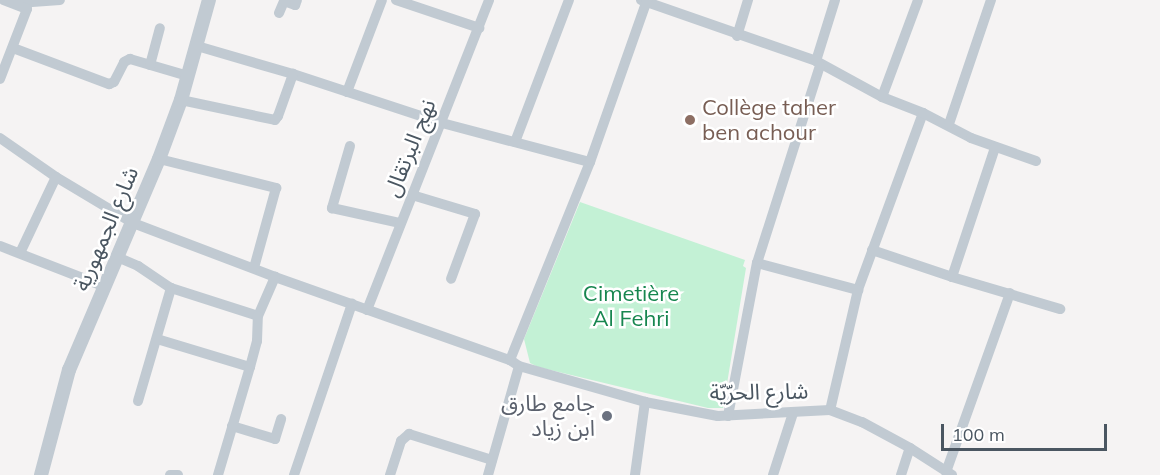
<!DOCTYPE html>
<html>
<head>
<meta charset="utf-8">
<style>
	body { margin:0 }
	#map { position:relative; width:1160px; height:475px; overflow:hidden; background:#f5f3f3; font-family:Mulish,"Noto Sans Arabic",sans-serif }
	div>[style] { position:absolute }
	.green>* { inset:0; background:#c3f1d5 }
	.minor>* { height:10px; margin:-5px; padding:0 5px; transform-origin:5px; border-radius:5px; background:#c1cad2 }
	.tertiary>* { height:14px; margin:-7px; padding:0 7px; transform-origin:7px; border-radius:7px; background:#c1cad2 }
	.dots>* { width:16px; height:16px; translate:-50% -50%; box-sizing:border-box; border:3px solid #fff; border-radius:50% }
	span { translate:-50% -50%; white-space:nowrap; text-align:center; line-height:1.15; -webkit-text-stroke:5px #fff; paint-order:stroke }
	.education-label { font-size:22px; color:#785e54 }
	.left { translate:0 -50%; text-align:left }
	.street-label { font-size:22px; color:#4a5661 }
	.park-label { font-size:22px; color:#17864f }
	.worship-label { font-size:22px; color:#5b616d }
	.right { translate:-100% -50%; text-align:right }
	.scale { position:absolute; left:941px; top:424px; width:166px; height:27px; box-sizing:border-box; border:3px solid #4a5661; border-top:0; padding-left:8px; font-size:18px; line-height:21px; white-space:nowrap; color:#4a5661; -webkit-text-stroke:4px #fff; paint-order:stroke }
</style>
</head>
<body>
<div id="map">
	<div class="green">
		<i style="clip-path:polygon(580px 202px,745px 260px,743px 266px,746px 268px,723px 408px,708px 408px,538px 367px,530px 363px,524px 339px)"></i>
	</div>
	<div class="minor">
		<i style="left:396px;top:0;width:88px;rotate:18.6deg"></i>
		<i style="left:641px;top:0;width:185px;rotate:19.2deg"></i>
		<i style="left:816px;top:61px;width:75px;rotate:28.6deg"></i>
		<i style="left:882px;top:97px;width:44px;rotate:21.3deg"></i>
		<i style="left:923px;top:113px;width:189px;rotate:110.2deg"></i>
		<i style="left:858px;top:290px;width:123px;rotate:103.1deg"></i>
		<i style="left:18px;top:3px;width:42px;rotate:-4.1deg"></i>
		<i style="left:279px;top:13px;width:13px;rotate:-67deg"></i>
		<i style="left:284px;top:1px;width:12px;rotate:20deg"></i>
		<i style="left:295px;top:5px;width:5px;rotate:-68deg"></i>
		<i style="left:737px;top:36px;width:38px;rotate:-73deg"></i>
		<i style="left:197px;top:46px;width:100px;rotate:16.3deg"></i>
		<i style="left:293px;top:74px;width:157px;rotate:18.2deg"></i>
		<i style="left:442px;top:123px;width:153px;rotate:14.8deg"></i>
		<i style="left:13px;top:48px;width:103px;rotate:20.6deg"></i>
		<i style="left:109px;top:84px;width:5px;rotate:-22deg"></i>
		<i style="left:114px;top:82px;width:22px;rotate:-63deg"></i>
		<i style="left:124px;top:62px;width:7px;rotate:-27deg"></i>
		<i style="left:130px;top:59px;width:60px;rotate:16.3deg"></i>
		<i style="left:816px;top:61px;width:64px;rotate:-72.7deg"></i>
		<i style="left:150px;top:65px;width:38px;rotate:-75deg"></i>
		<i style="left:0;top:79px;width:75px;rotate:-68.9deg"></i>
		<i style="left:27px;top:9px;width:25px;rotate:-159deg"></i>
		<i style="left:347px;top:92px;width:98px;rotate:-69.2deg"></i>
		<i style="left:882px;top:97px;width:103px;rotate:-69.6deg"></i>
		<i style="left:181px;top:100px;width:96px;rotate:12deg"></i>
		<i style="left:275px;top:120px;width:5px;rotate:-53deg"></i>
		<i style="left:278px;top:116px;width:45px;rotate:-70.3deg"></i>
		<i style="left:923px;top:113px;width:54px;rotate:27.5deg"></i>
		<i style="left:971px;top:138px;width:69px;rotate:19.5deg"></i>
		<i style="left:949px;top:124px;width:131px;rotate:-71.3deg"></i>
		<i style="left:0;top:138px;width:68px;rotate:34.9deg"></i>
		<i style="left:56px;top:177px;width:90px;rotate:30.9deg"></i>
		<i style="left:133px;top:223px;width:152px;rotate:20.8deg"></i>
		<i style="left:275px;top:277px;width:249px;rotate:19.5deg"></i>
		<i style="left:510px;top:360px;width:11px;rotate:34deg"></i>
		<i style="left:519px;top:366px;width:131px;rotate:15.9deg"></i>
		<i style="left:645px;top:402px;width:74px;rotate:10.9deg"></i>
		<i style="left:718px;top:416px;width:112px;rotate:-3.1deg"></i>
		<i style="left:830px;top:410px;width:34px;rotate:21deg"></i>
		<i style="left:862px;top:422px;width:55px;rotate:28.4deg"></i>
		<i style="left:910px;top:448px;width:50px;rotate:32.7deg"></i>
		<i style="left:515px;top:142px;width:152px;rotate:-69.2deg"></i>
		<i style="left:350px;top:146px;width:65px;rotate:106.2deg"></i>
		<i style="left:332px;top:208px;width:70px;rotate:12.4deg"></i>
		<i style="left:159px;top:159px;width:121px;rotate:13.9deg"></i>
		<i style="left:276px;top:188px;width:83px;rotate:105.4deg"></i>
		<i style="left:412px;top:195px;width:66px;rotate:16.8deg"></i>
		<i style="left:475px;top:214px;width:69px;rotate:110.3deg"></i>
		<i style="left:0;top:246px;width:110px;rotate:21.2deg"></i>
		<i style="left:872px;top:250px;width:84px;rotate:18.6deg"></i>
		<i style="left:952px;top:277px;width:113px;rotate:16.5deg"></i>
		<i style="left:20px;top:253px;width:84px;rotate:-64.7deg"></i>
		<i style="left:117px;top:257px;width:23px;rotate:23deg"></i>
		<i style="left:138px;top:266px;width:40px;rotate:34deg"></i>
		<i style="left:171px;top:288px;width:91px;rotate:17.8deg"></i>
		<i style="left:258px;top:316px;width:43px;rotate:-66.4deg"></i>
		<i style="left:757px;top:263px;width:105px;rotate:15deg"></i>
		<i style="left:952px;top:277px;width:136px;rotate:-71.6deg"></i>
		<i style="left:367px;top:310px;width:333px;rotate:-68.5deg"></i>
		<i style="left:157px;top:339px;width:97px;rotate:16.8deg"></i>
		<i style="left:510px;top:360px;width:214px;rotate:-68deg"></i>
		<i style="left:590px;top:162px;width:172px;rotate:-70.6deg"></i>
		<i style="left:138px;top:401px;width:118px;rotate:-73.7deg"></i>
		<i style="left:728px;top:416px;width:156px;rotate:-79.3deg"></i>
		<i style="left:757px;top:263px;width:207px;rotate:-72.3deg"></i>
		<i style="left:232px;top:426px;width:45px;rotate:16.8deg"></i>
		<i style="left:275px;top:439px;width:21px;rotate:-73deg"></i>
		<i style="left:946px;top:472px;width:190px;rotate:-70.3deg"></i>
		<i style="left:170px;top:475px;width:8px"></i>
		<i style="left:218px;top:475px;width:113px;rotate:-73.5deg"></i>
		<i style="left:250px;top:367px;width:27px;rotate:-75deg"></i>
		<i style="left:257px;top:341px;width:25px;rotate:-88deg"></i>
		<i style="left:294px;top:475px;width:181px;rotate:-71.3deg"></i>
		<i style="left:390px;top:475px;width:36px;rotate:-72deg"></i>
		<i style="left:401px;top:441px;width:11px;rotate:-41deg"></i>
		<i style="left:409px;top:434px;width:87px;rotate:17.4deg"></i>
		<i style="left:488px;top:475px;width:113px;rotate:-74.1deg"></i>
		<i style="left:635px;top:475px;width:74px;rotate:-82.2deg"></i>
		<i style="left:773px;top:475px;width:65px;rotate:-72.1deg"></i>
		<i style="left:901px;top:475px;width:28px;rotate:-72deg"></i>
	</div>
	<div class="tertiary">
		<i style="left:41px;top:475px;width:109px;rotate:-75.1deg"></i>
		<i style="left:69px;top:370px;width:229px;rotate:-66.9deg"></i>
		<i style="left:159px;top:159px;width:63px;rotate:-69.6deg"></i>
		<i style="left:181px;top:100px;width:104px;rotate:-74.4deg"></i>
	</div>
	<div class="dots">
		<i style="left:690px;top:120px;background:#8d6e63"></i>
		<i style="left:607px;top:416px;background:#6b7280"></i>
	</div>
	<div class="education-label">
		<span class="left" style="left:702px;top:120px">Collège taher<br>ben achour</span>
	</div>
	<div class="street-label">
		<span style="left:410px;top:148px;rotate:-68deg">نهج البرتقال</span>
		<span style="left:106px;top:229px;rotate:-67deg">شارع الجمهورية</span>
		<span style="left:759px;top:392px;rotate:-1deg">شارع الحرّيّة</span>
	</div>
	<div class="park-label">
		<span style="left:631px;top:306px">Cimetière<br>Al Fehri</span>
	</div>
	<div class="worship-label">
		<span class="right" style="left:595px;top:416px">جامع طارق<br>ابن زياد</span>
	</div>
	<div class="scale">100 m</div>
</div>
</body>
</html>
